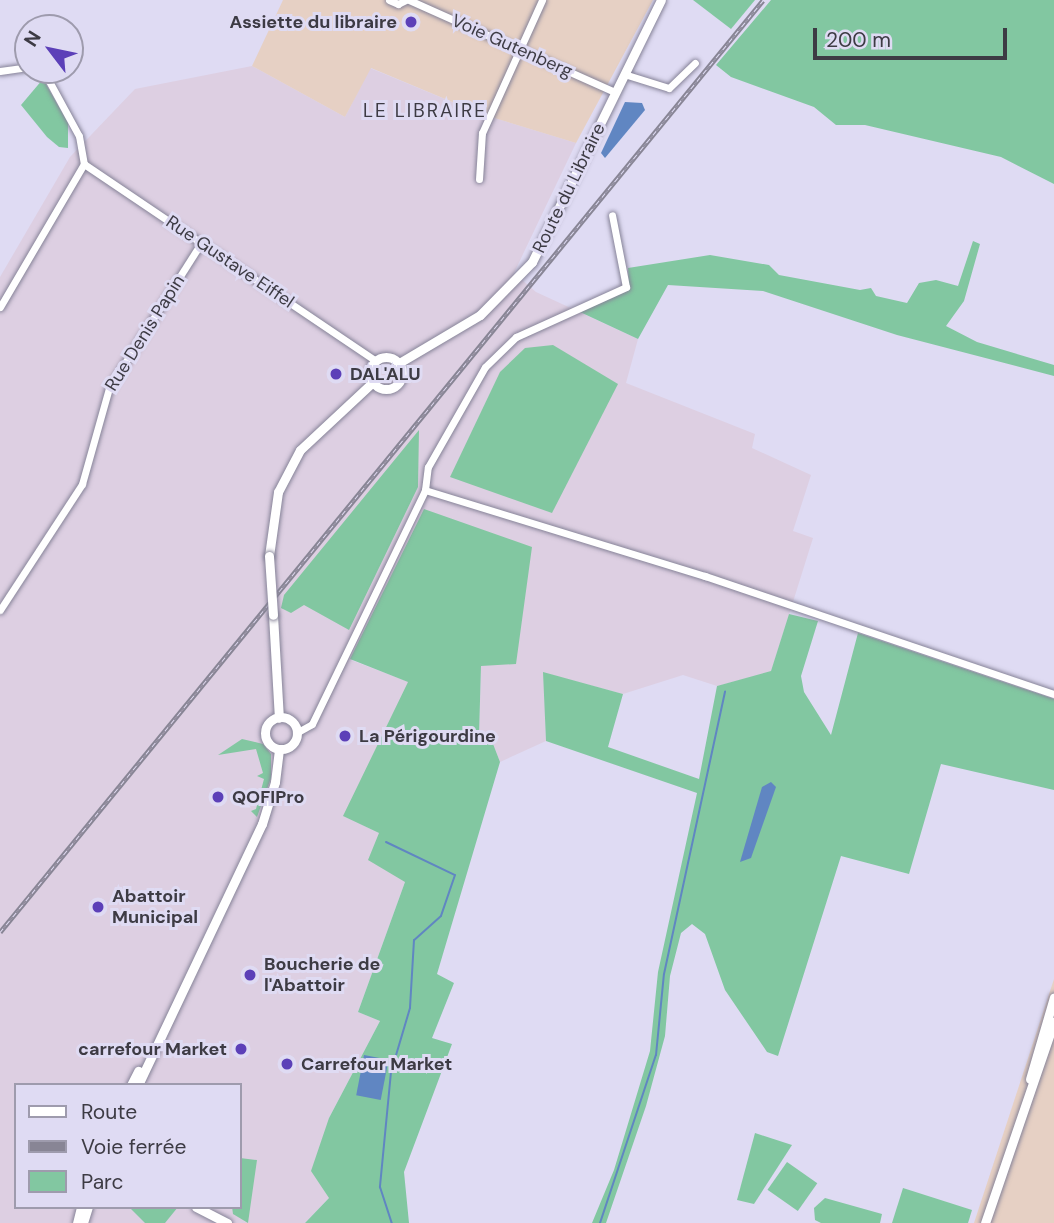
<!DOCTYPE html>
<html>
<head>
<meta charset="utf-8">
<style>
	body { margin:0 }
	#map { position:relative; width:1054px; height:1223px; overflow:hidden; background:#dfdbf3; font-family:"DM Sans",sans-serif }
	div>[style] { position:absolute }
	.commercial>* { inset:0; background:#ddcfe2 }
	.industrial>* { inset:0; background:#e6d0c4 }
	.green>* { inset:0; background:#82c7a1; transform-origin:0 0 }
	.water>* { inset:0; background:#6086c2; transform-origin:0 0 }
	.stream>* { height:2px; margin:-1px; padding:0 1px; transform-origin:1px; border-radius:1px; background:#6086c2 }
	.roads { filter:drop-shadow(0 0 2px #868398) drop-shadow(0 0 2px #868398) }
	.minor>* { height:7px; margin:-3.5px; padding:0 3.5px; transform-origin:3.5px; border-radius:3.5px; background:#fff }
	.major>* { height:9px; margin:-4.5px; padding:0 4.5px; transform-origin:4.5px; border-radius:4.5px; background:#fff }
	.major>.ring { margin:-4.5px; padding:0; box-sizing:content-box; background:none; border:9px solid #fff; border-radius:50% }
	.rail>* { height:4.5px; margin-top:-2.25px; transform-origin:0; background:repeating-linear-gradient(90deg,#dfdbf3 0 5px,#888595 0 10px); box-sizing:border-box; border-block:2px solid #888595 }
	.bridges { filter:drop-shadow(0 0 2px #868398) drop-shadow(0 0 2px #868398) }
	.major-bridge>* { height:9px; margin:-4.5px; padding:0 4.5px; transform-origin:4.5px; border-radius:4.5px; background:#fff }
	.dots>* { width:19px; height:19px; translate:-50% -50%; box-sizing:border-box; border:4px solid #dfdbf3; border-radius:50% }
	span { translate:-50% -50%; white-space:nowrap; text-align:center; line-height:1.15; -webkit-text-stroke:6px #dfdbf3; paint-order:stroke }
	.poi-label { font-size:18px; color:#3d3b44; font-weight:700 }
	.right { translate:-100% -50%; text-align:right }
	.left { translate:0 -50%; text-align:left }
	.street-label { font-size:18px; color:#3d3b44 }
	.neighbourhood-label { font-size:19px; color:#3d3b44; letter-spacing:2px }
	.legend { position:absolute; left:14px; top:1083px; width:228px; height:126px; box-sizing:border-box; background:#dfdbf3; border:2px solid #9e9bad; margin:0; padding:9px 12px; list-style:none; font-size:21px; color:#3d3b44 }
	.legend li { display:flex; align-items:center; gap:14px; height:35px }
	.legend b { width:35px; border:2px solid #9e9bad }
	.north { position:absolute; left:14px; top:14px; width:70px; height:70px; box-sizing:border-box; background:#dfdbf3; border:2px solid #9e9bad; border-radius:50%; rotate:302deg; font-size:19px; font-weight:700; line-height:28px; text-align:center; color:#3d3b44 }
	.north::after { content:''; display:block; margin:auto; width:24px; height:32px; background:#5c40b8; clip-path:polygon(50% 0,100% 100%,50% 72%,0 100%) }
	.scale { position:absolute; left:813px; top:28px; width:194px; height:32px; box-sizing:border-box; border:4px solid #3d3b44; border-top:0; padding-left:9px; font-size:21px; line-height:24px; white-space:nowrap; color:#3d3b44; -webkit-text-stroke:5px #dfdbf3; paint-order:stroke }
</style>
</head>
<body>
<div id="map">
	<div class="commercial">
		<i style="clip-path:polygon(evenodd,252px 66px,345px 117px,370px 68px,481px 114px,576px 143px,514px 273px,536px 292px,638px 339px,626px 383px,755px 434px,752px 448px,811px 475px,793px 531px,813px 538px,771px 672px,717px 686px,683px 675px,623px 694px,544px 673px,546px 741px,500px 762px,490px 736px,479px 737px,481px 666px,351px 660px,409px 682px,344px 816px,379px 833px,405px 882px,358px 1012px,380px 1021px,329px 1118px,329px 1198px,305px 1223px,0 1223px,0 277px,70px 157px,135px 89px,252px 66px,16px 1085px,240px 1085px,240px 1207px,16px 1207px,16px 1085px)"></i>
	</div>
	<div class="industrial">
		<i style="clip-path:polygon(283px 0,653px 0,576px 143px,481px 114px,371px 68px,345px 117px,252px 66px)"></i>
		<i style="clip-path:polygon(1054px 979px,1054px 1223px,974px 1223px)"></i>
	</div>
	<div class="green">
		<i style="clip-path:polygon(693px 0,755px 0,731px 29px)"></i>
		<i style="clip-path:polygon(771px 0,1054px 0,1054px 184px,1001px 157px,865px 125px,836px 125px,814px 107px,731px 77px,716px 65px)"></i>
		<i style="clip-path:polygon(43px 79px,68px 123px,68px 148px,59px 147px,47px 137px,21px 105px)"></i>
		<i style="clip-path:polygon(973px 241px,980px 244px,964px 301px,946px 326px,977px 342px,1054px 365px,1054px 376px,897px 335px,763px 291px,668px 285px,638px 339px,580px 312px,629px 290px,628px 268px,710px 255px,769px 265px,779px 275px,860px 290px,871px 288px,876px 296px,907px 303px,919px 283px,936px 280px,958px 286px)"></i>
		<i style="clip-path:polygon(553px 345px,618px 384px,552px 513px,450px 477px,500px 372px,525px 348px)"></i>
		<i style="clip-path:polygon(419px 430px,418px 487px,349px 630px,304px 605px,291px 613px,281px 608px,284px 595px)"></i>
		<i style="clip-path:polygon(424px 509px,532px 547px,516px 664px,481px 666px,479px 736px,490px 736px,500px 762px,437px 974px,454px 983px,432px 1038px,452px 1044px,404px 1172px,409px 1223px,305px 1223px,329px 1198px,311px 1171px,329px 1118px,380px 1021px,358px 1012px,405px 882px,368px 860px,379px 833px,343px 816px,408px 682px,350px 659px)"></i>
		<i style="clip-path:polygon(789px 614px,818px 621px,801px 676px,804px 692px,831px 735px,858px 633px,1054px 699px,1054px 790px,941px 764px,909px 874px,841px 856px,778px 1056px,767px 1052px,725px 990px,705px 934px,692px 924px,681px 933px,670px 976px,665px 1036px,646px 1106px,606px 1223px,592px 1223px,614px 1170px,650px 1051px,658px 972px,697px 793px,546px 741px,543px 672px,623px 694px,608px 747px,699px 779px,717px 686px,771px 671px)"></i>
		<i style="clip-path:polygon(242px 739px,263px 744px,271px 754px,271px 778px,257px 817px,251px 811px,256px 809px,264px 779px,257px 776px,263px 773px,256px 749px,218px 755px)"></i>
		<i style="clip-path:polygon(755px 1133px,792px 1145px,754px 1204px,737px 1200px)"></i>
		<i style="clip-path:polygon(240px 1158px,257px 1160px,248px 1223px,233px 1214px,232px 1207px,240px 1207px)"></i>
		<i style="left:787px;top:1162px;width:37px;height:34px;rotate:35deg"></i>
		<i style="clip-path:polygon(903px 1188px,972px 1210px,968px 1223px,892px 1223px)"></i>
		<i style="clip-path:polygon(825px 1198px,882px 1214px,880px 1223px,821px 1223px,815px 1220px,814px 1208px)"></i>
		<i style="clip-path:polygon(129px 1207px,178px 1207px,165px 1223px,145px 1223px)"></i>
	</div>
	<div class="water">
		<i style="clip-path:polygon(625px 102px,642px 103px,645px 110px,605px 158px,601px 153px)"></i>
		<i style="clip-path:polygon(771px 782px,776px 787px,751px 858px,740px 862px,762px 787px)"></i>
		<i style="left:364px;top:1055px;width:25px;height:41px;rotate:11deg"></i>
	</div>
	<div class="stream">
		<i style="left:386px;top:842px;width:76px;rotate:25.6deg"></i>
		<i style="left:455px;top:875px;width:43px;rotate:108.9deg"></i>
		<i style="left:441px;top:916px;width:36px;rotate:138deg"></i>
		<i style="left:414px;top:940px;width:68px;rotate:93.4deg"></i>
		<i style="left:410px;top:1008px;width:67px;rotate:106.5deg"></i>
		<i style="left:391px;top:1072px;width:116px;rotate:95.5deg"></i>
		<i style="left:380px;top:1187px;width:38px;rotate:72deg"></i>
		<i style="left:600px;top:1223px;width:177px;rotate:-71.6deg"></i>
		<i style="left:656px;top:1055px;width:81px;rotate:-84.4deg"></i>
		<i style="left:664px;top:974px;width:289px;rotate:-77.8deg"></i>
	</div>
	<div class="roads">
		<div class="minor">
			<i style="left:389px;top:0;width:10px;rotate:24deg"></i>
			<i style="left:398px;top:4px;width:9px;rotate:-27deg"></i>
			<i style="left:409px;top:0;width:226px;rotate:24.1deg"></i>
			<i style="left:43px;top:70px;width:75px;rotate:61.4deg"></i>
			<i style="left:79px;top:136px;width:28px;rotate:80deg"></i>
			<i style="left:0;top:71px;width:28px;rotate:-8deg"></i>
			<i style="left:624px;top:74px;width:47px;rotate:17.3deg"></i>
			<i style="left:669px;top:88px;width:36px;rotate:-44deg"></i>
			<i style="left:84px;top:164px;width:352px;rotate:34deg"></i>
			<i style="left:479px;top:179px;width:46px;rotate:-86.3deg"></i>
			<i style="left:482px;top:133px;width:146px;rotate:-65.7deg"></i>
			<i style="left:0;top:307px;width:166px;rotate:-59.6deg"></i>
			<i style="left:425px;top:490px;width:293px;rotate:17.1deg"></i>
			<i style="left:705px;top:576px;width:368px;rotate:18.7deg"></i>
			<i style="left:0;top:610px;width:150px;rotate:-56.9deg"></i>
			<i style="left:82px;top:484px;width:100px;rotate:-74.3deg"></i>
			<i style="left:109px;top:388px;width:172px;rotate:-57.6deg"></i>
			<i style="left:296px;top:733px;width:18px;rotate:-29deg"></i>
			<i style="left:312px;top:724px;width:260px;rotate:-64.2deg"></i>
			<i style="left:425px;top:490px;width:23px;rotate:-83deg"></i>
			<i style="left:428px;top:467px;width:115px;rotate:-60.3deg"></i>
			<i style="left:485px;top:367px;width:43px;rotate:-44.1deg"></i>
			<i style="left:516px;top:337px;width:121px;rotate:-24.4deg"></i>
			<i style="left:626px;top:287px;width:73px;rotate:-101deg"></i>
		</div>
		<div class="major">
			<i class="ring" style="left:370px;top:357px;width:23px;height:23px"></i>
			<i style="left:399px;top:363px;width:94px;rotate:-30.7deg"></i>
			<i style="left:480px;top:315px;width:74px;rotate:-45.5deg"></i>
			<i style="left:532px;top:262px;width:292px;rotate:-63.8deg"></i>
			<i style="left:269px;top:556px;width:65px;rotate:-82deg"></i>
			<i style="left:278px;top:492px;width:47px;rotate:-62.4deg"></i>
			<i style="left:300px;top:450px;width:100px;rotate:-43deg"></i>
			<i style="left:273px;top:615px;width:103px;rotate:86.7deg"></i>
			<i class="ring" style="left:265px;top:717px;width:23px;height:23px"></i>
			<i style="left:1030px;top:1079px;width:85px;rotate:-73.7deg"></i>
			<i style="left:131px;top:1085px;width:16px;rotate:-63deg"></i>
			<i style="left:138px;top:1085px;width:289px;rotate:-64.6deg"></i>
			<i style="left:262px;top:824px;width:44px;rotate:-72.8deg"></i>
			<i style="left:275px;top:782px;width:33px;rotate:-83deg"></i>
			<i style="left:196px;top:1207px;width:35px;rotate:27deg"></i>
			<i style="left:77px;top:1223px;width:16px;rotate:-76deg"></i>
			<i style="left:83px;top:1223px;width:17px;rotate:-73deg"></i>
			<i style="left:985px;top:1223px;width:213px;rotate:-71.1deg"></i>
		</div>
	</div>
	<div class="rail">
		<i style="left:0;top:932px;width:1204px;rotate:-50.69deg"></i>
	</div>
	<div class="bridges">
		<div class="major-bridge">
			<i style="left:269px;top:556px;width:59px;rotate:86.1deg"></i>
		</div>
	</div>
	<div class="dots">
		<i style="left:411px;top:22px;background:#5c40b8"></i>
		<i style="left:336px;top:374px;background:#5c40b8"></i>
		<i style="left:345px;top:736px;background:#5c40b8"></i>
		<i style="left:218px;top:797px;background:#5c40b8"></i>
		<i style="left:98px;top:907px;background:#5c40b8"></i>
		<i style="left:250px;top:975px;background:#5c40b8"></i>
		<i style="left:241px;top:1049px;background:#5c40b8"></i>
		<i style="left:287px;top:1064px;background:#5c40b8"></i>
	</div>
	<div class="poi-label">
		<span class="right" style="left:397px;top:22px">Assiette du libraire</span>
		<span class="left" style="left:350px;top:374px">DAL'ALU</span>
		<span class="left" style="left:359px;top:736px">La Périgourdine</span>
		<span class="left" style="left:232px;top:797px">QOFIPro</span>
		<span class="left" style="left:112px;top:907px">Abattoir<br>Municipal</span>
		<span class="left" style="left:264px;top:975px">Boucherie de<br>l'Abattoir</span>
		<span class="right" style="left:227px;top:1049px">carrefour Market</span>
		<span class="left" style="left:301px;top:1064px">Carrefour Market</span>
	</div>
	<div class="street-label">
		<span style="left:512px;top:46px;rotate:24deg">Voie Gutenberg</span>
		<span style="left:569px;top:188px;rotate:-64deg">Route du Libraire</span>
		<span style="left:230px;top:262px;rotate:34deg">Rue Gustave Eiffel</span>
		<span style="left:145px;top:333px;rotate:-58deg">Rue Denis Papin</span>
	</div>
	<div class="neighbourhood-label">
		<span style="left:425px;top:111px">LE LIBRAIRE</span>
	</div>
	<ul class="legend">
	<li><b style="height:9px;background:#fff"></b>Route</li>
	<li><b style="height:9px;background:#888595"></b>Voie ferrée</li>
	<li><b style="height:19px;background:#82c7a1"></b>Parc</li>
	</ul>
	<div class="north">N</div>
	<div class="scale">200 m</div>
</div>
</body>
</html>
